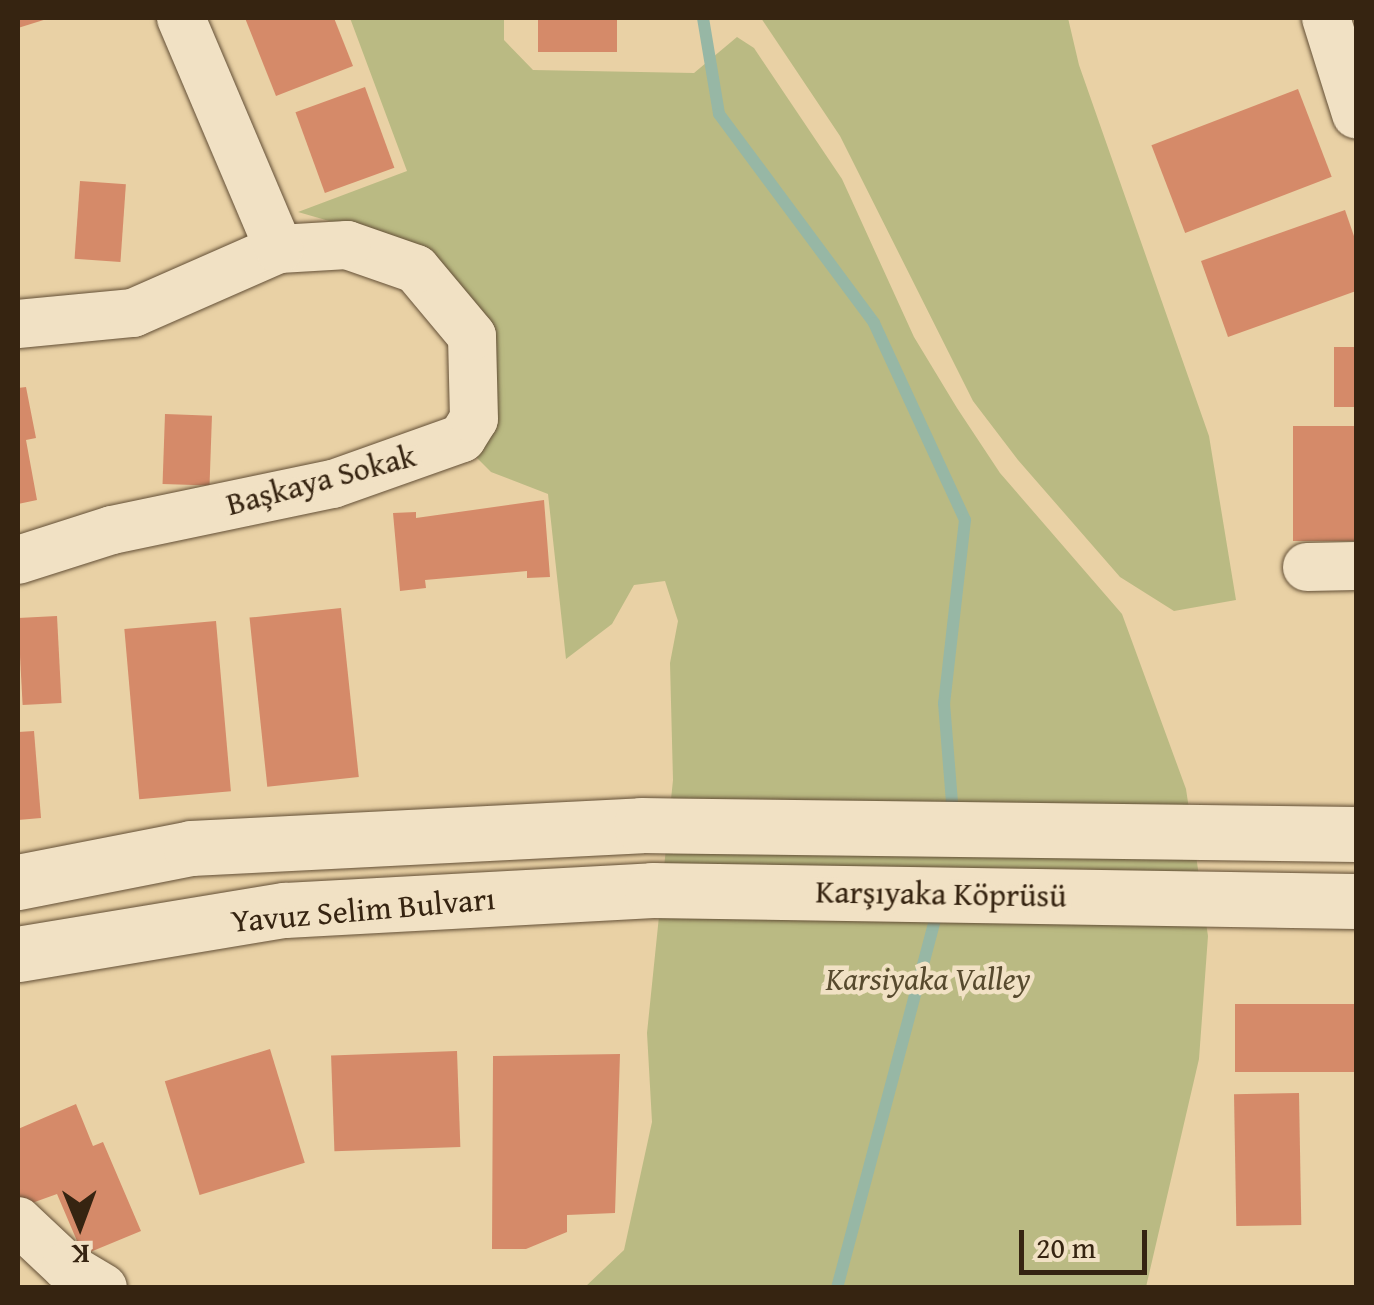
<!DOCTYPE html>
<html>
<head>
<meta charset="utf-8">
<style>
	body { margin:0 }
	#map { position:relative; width:1374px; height:1305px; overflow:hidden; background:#e9d1a5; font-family:"Gentium Book Plus",serif }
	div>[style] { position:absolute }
	.green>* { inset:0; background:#baba83 }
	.stream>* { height:12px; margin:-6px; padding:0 6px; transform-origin:6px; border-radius:6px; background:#97b7a5 }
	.building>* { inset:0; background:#d58a69; transform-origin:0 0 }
	.roads { filter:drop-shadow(0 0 2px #634f36) drop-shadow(0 0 2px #634f36) }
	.minor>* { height:48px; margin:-24px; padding:0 24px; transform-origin:24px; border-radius:24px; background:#f1e1c4 }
	.secondary>* { height:55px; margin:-27.5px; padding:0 27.5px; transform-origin:27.5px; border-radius:27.5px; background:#f1e1c4 }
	span { translate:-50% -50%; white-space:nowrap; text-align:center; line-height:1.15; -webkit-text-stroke:9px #f1e1c4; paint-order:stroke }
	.street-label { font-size:32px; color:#362411 }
	.park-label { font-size:32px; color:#574a2e; font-style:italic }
	.frame { position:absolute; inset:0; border:20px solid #362411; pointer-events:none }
	.north { position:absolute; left:30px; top:1175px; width:100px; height:100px; -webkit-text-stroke:8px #f1e1c4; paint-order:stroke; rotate:179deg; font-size:28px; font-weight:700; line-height:40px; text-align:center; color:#362411 }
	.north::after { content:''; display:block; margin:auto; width:35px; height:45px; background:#362411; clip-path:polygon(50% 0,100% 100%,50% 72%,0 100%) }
	.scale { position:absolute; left:1019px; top:1230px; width:128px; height:45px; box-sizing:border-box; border:5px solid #362411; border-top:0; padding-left:12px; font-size:30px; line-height:35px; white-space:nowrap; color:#362411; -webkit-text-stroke:8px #f1e1c4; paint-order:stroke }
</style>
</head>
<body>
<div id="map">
	<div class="green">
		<i style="clip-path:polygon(350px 18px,504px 18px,504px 40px,533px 70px,694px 73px,737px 37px,754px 48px,842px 179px,914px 337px,957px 408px,1000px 473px,1122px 614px,1186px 789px,1208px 936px,1199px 1059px,1146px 1287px,585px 1287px,624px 1250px,652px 1122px,647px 1033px,673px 780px,670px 663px,678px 621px,665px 581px,634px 585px,612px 624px,566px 659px,548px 494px,491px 472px,472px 453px,487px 388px,357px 229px,298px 212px,407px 171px)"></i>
		<i style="clip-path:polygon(761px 18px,1068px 18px,1079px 65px,1209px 436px,1236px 600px,1174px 611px,1120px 577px,1018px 460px,973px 401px,840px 136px)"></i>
	</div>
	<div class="stream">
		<i style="left:703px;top:18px;width:97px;rotate:80.5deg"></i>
		<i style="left:719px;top:114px;width:260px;rotate:53.4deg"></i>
		<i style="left:874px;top:323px;width:217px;rotate:65.2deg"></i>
		<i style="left:965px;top:520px;width:184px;rotate:96.5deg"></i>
		<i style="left:944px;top:703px;width:113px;rotate:85.4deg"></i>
		<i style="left:837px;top:1288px;width:393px;rotate:-75.1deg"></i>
	</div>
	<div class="building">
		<i style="clip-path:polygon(18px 18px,50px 18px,18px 28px)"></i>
		<i style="clip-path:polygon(245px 18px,334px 18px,353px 66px,276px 96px)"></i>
		<i style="left:538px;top:18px;width:79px;height:34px"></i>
		<i style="left:365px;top:87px;width:86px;height:74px;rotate:70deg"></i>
		<i style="left:1298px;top:89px;width:94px;height:157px;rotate:69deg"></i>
		<i style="left:80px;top:181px;width:46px;height:78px;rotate:4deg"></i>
		<i style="clip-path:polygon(1345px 210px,1356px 242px,1356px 291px,1228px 337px,1201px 261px)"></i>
		<i style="left:1356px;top:347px;width:60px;height:22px;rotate:90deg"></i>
		<i style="clip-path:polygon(26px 387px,36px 438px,26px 440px,37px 500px,18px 504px,18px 388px)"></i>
		<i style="left:165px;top:414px;width:47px;height:70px;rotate:2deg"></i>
		<i style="left:1356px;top:426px;width:115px;height:63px;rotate:90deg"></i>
		<i style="clip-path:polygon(544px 500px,550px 577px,527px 578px,527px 571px,425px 580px,426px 588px,400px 591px,393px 513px,416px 512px,416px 518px)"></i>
		<i style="left:341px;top:608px;width:170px;height:92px;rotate:84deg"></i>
		<i style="left:57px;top:616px;width:87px;height:39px;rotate:87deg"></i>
		<i style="left:216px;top:621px;width:171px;height:92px;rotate:85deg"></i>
		<i style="clip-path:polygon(34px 731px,41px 818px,18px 820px,18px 732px)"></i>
		<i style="left:1356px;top:1004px;width:68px;height:121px;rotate:90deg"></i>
		<i style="left:270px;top:1049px;width:119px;height:110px;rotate:73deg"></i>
		<i style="left:457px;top:1051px;width:96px;height:126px;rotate:88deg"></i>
		<i style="clip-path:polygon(620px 1054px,615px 1213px,567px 1215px,567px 1232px,526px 1249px,492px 1249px,493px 1056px)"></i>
		<i style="left:1299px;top:1093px;width:132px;height:65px;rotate:89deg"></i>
		<i style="clip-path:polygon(76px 1104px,93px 1146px,103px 1142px,141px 1231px,83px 1255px,57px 1194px,18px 1208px,18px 1129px)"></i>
	</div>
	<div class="roads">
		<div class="minor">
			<i style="left:1326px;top:18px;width:101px;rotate:72.6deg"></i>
			<i style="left:18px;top:324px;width:116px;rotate:-5.5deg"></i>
			<i style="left:133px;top:313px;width:159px;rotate:-23.7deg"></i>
			<i style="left:18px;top:560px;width:99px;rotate:-17.7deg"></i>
			<i style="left:112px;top:530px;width:226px;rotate:-11.8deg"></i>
			<i style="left:333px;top:484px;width:137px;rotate:-19.6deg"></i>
			<i style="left:462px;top:438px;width:22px;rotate:-58deg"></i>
			<i style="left:474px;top:419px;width:83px;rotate:-91.4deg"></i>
			<i style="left:472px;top:336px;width:87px;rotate:-129.9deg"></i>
			<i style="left:416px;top:269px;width:73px;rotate:-160.8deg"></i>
			<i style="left:347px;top:245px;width:68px;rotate:176.6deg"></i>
			<i style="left:279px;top:249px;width:251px;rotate:-113deg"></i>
			<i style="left:1307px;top:567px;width:49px;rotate:-1.2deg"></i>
			<i style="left:18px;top:1221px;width:66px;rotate:43.2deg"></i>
			<i style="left:66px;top:1266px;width:43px;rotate:30.7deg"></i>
		</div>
		<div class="secondary">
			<i style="left:18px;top:882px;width:176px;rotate:-11.1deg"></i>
			<i style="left:191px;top:848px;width:451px;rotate:-2.9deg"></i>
			<i style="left:641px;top:825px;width:715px;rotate:0.72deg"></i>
			<i style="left:18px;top:954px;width:271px;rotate:-9.4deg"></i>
			<i style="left:285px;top:910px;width:368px;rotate:-3.1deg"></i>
			<i style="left:652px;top:890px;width:704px;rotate:0.9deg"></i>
		</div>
	</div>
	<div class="street-label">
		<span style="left:321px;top:480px;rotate:-15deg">Başkaya Sokak</span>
		<span style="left:941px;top:894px;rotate:1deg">Karşıyaka Köprüsü</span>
		<span style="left:363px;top:910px;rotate:-5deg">Yavuz Selim Bulvarı</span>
	</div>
	<div class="park-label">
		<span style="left:928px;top:979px">Karsiyaka Valley</span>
	</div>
	<div class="frame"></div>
	<div class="north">K</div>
	<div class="scale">20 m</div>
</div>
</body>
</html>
